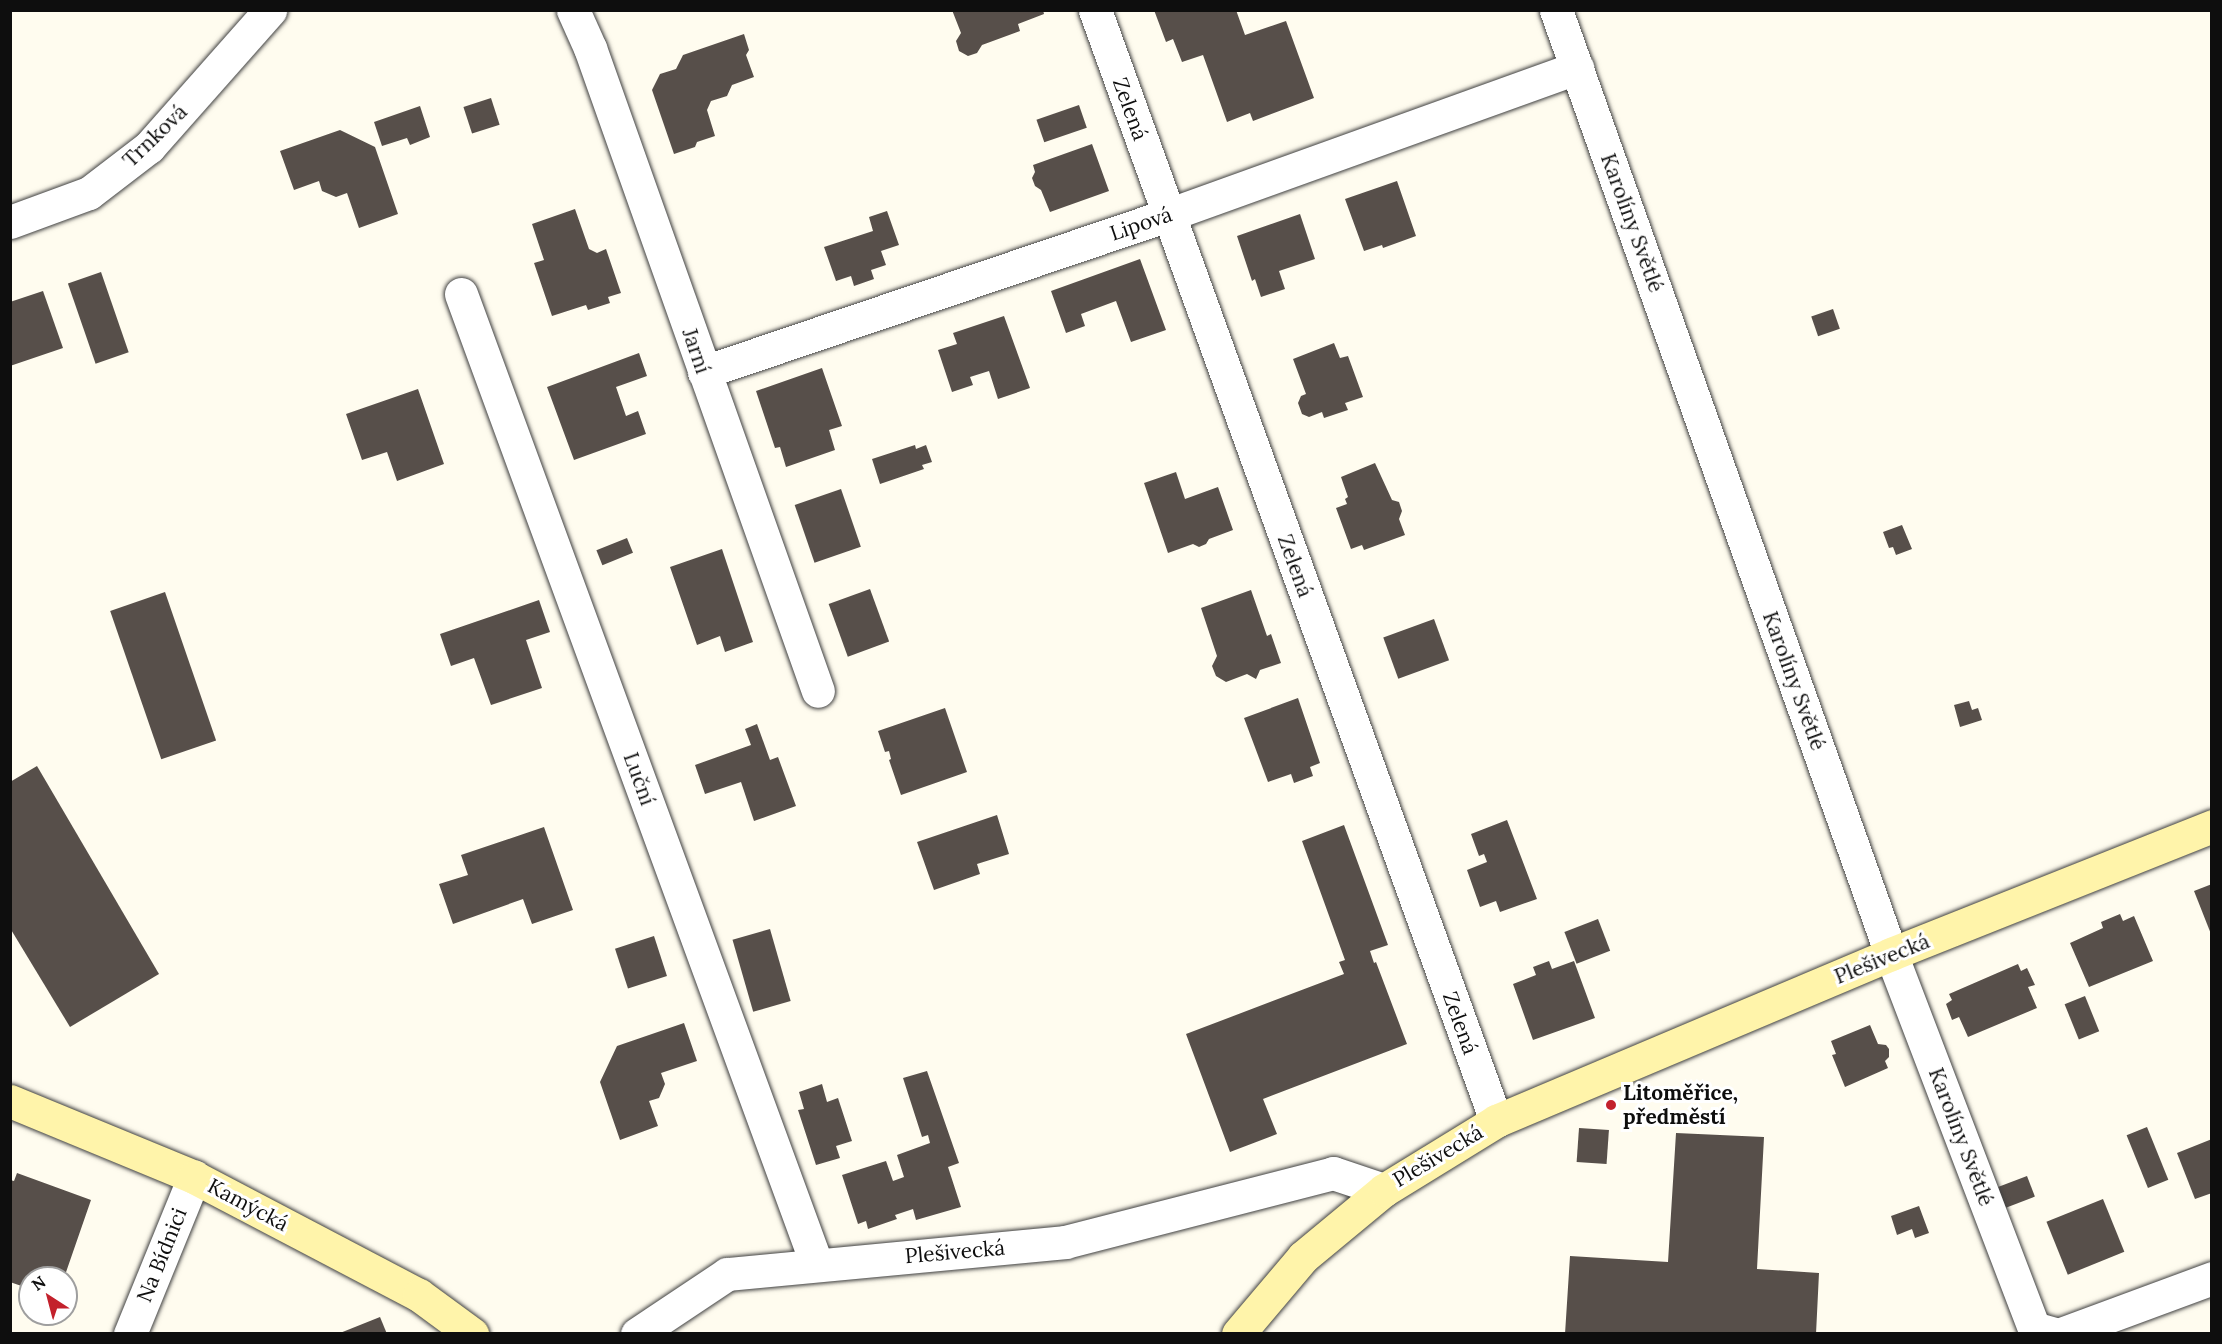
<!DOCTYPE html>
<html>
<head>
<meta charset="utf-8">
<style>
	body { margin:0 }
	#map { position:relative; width:2222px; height:1344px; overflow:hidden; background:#fffcef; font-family:Lora,serif }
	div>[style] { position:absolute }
	.building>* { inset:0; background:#574f4a; transform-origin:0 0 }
	.roads { filter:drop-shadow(0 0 2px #414141) drop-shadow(0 0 2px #414141) }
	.street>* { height:33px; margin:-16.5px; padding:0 16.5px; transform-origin:16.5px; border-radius:16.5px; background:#fff }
	.secondary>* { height:33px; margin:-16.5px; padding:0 16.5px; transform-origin:16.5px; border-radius:16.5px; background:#fff4aa }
	.dots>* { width:16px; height:16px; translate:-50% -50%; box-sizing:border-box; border:3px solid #fff; border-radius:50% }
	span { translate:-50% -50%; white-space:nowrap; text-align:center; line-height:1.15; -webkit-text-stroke:6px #fff; paint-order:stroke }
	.street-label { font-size:21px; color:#0e0e0e }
	.poi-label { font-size:21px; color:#0e0e0e; font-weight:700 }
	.left { translate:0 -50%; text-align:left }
	.frame { position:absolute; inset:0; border:12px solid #0e0e0e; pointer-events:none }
	.north { position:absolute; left:18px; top:1266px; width:60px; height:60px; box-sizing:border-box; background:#fff; border:2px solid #9f9f9f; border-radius:50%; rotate:324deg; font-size:16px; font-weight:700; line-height:24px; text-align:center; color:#0e0e0e }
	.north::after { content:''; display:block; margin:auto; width:21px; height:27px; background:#c3212c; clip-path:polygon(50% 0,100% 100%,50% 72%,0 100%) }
</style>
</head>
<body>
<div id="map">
	<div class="building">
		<i style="clip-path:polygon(952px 10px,1043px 10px,1044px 14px,1018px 24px,1020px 31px,982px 45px,977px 53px,968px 56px,959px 51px,956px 41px,961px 33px)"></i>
		<i style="clip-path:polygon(1154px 10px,1236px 10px,1245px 35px,1286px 21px,1314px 98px,1253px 121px,1250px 113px,1227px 122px,1203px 55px,1182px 62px,1173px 39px,1166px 42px)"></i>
		<i style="clip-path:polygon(744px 34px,749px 50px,746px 55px,754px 77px,732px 85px,727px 96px,711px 101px,707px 110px,715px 136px,697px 142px,695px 147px,674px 154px,652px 90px,660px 74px,676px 69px,683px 55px)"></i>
		<i style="left:491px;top:98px;width:28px;height:29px;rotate:72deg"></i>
		<i style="left:1079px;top:105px;width:24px;height:45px;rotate:71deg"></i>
		<i style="clip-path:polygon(420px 106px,430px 137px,410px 145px,407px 138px,382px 146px,374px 122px)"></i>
		<i style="clip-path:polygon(340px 130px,375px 147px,398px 214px,359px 228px,347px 193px,336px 197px,322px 191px,319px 181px,294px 190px,280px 151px)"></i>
		<i style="clip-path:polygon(1092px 144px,1109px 191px,1050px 212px,1041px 190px,1035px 186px,1032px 178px,1035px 172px,1033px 165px)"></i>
		<i style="clip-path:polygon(1397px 181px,1416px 236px,1383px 248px,1382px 245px,1364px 251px,1345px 199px)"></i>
		<i style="clip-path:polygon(575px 209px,589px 249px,597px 253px,606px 249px,621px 293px,608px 297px,610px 303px,588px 310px,586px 305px,552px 316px,534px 263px,544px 260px,532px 224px)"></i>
		<i style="clip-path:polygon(887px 211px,899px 245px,881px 251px,886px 265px,871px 270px,874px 279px,854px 286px,851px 276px,836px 281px,824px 247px,873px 231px,869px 217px)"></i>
		<i style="clip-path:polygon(1300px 214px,1315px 259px,1279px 271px,1285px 289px,1261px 297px,1255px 279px,1252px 281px,1237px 236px)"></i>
		<i style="clip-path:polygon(1140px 259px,1166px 330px,1131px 342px,1116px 301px,1081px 314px,1085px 326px,1066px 333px,1051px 291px)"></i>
		<i style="left:101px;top:272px;width:85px;height:35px;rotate:71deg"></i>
		<i style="clip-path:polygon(43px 291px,63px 348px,10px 366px,10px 302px)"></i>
		<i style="left:1833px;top:309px;width:21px;height:23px;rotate:71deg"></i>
		<i style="clip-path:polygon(1004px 316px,1030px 388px,998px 399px,989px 371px,970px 377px,973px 385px,952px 392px,938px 350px,957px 344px,953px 333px)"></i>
		<i style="clip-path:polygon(1334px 343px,1340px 358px,1348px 356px,1363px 397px,1345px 403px,1348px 410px,1324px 418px,1322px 412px,1309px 417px,1302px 414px,1298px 403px,1301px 396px,1306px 394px,1293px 359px)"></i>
		<i style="clip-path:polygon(639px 353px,647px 376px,616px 387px,626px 416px,638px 411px,646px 434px,574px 460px,547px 387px)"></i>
		<i style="clip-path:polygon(822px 368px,842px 426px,829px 430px,835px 450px,786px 467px,780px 447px,775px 448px,756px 391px)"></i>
		<i style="clip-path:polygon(418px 389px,444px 464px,397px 481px,387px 452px,362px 460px,346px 414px)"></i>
		<i style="clip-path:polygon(915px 445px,916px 449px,926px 445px,932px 462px,922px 465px,924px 469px,880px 484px,872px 459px)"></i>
		<i style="clip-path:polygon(1375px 463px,1392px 500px,1399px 502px,1402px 511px,1399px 519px,1405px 535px,1364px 550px,1362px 545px,1351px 549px,1336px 508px,1347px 504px,1345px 499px,1348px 497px,1341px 477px)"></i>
		<i style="clip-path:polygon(1176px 472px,1185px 499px,1218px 487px,1233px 530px,1209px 539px,1206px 544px,1199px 547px,1193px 544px,1168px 553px,1144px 483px)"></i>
		<i style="left:841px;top:489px;width:61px;height:49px;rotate:71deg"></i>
		<i style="clip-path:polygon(1902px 525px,1912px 549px,1896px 555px,1893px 547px,1889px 548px,1883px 532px)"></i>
		<i style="left:627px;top:538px;width:16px;height:33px;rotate:68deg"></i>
		<i style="clip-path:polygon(722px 549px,753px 642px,725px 652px,720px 636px,697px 645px,670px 567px)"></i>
		<i style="left:870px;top:589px;width:56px;height:44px;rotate:70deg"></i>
		<i style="clip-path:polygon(1251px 590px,1267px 636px,1271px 634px,1281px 663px,1260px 670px,1256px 679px,1247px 674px,1226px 682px,1216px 676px,1212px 666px,1217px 656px,1201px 608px)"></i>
		<i style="left:165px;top:592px;width:157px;height:58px;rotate:71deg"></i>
		<i style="clip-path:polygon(539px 600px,550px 632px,526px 640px,542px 688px,491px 705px,474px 658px,451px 666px,440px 634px)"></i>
		<i style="left:1434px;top:619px;width:44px;height:54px;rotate:70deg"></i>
		<i style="clip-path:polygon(1298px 698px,1320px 763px,1310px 767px,1313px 776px,1294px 783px,1291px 774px,1268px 782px,1244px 718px)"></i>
		<i style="clip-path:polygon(1969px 701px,1972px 710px,1978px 708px,1982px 720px,1960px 727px,1954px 705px)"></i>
		<i style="clip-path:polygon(945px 708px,967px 772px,901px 795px,889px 760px,891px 759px,889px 751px,885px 752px,878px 731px)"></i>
		<i style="clip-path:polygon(757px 724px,770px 760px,778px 757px,796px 806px,754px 821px,741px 782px,705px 794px,695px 765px,751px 745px,745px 729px)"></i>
		<i style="clip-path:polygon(37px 766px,159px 974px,70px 1027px,10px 928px,10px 782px)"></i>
		<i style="clip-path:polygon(997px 815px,1009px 854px,977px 864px,980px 874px,934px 890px,917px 842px)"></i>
		<i style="clip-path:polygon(1507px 820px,1537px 899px,1500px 912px,1496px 901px,1480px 907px,1467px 870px,1487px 862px,1484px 854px,1479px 856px,1471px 834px)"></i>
		<i style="clip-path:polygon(1344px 825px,1388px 945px,1370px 951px,1374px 963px,1376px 962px,1407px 1044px,1263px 1099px,1277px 1134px,1230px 1152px,1186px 1034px,1344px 974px,1339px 962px,1345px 960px,1302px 841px)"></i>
		<i style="clip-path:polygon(544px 827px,573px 910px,532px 924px,523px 899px,453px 924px,439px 884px,468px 875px,461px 855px)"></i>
		<i style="clip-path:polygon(2212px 884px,2212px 934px,2211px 934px,2194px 891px)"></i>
		<i style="clip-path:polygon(2120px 914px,2123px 921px,2134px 916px,2153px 961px,2089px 987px,2070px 943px,2103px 928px,2101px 922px)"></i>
		<i style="left:1598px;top:919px;width:34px;height:36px;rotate:69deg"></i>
		<i style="left:770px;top:929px;width:75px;height:39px;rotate:74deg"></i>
		<i style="left:654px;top:936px;width:42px;height:41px;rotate:72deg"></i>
		<i style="clip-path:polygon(1549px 961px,1552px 969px,1574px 961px,1595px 1018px,1533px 1040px,1513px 984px,1536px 975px,1533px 967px)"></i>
		<i style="clip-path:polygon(2018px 964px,2021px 971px,2027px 968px,2035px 985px,2028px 987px,2037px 1008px,1968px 1037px,1959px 1017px,1952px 1020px,1946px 1004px,1952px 1000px,1949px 994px)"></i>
		<i style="left:2085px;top:996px;width:38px;height:22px;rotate:68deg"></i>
		<i style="clip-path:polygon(684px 1023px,697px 1061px,661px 1073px,665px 1084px,659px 1098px,649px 1101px,658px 1126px,620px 1140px,600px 1082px,617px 1046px)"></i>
		<i style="clip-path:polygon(1870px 1025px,1878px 1044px,1886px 1045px,1889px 1049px,1889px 1057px,1885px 1061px,1888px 1068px,1845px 1087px,1832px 1055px,1836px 1054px,1831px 1041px)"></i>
		<i style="clip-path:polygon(927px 1071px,959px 1163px,948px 1167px,961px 1207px,916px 1220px,913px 1209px,895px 1215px,897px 1219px,868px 1229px,866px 1221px,858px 1224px,842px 1175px,886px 1161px,893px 1181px,904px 1177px,897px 1155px,930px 1143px,928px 1135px,922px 1137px,903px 1078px)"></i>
		<i style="clip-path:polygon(822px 1084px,827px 1102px,838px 1098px,852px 1141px,836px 1146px,840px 1158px,816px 1165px,798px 1110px,804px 1109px,799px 1092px)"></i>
		<i style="left:2147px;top:1127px;width:57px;height:22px;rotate:68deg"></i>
		<i style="left:1579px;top:1128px;width:30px;height:34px;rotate:4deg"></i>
		<i style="clip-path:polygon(1676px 1133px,1764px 1137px,1757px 1269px,1819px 1273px,1816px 1334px,1565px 1334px,1570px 1256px,1668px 1262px)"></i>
		<i style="clip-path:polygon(2212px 1139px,2212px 1193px,2195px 1199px,2177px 1153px)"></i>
		<i style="clip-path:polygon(17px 1173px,91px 1200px,64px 1278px,30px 1278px,30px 1289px,10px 1282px,10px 1180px,14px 1181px)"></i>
		<i style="left:2027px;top:1176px;width:22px;height:31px;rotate:69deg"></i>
		<i style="left:2103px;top:1199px;width:57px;height:61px;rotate:68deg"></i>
		<i style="clip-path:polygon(1919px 1206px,1929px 1233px,1915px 1238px,1912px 1229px,1897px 1235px,1891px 1216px)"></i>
		<i style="clip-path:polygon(380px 1317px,387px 1334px,340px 1334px,340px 1333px)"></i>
	</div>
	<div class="roads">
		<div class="street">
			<i style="left:573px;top:10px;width:42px;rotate:65.9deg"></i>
			<i style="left:590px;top:48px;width:682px;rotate:70.48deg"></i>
			<i style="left:1095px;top:10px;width:1181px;rotate:70.15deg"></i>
			<i style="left:1556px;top:10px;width:1002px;rotate:70.46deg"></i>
			<i style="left:1891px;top:954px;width:400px;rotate:69.1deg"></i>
			<i style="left:2034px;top:1328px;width:22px;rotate:16deg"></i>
			<i style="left:10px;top:222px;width:84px;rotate:-20.2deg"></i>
			<i style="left:89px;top:193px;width:76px;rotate:-37.5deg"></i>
			<i style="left:149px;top:147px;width:183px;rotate:-48.5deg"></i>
			<i style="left:461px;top:294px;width:1034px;rotate:69.87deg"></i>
			<i style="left:704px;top:372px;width:490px;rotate:-18.7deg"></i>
			<i style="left:1168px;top:215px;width:435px;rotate:-19.8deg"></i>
			<i style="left:130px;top:1334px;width:170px;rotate:-67.8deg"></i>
			<i style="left:637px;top:1334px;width:108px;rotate:-33.7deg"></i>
			<i style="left:727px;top:1274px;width:340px;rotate:-5.4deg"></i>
			<i style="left:1065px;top:1242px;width:277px;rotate:-14.4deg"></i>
			<i style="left:1333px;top:1173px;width:54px;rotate:18.4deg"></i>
			<i style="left:2061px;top:1334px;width:161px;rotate:-20.3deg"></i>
		</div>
		<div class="secondary">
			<i style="left:10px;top:1101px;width:199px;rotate:22.4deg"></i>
			<i style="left:194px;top:1177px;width:254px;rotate:27.7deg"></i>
			<i style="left:419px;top:1295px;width:66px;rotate:36.3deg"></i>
			<i style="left:1238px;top:1334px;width:101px;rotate:-49.8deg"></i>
			<i style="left:1303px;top:1257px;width:105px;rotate:-39.6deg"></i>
			<i style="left:1384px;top:1190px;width:132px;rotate:-31.6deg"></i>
			<i style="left:1496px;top:1121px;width:429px;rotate:-22.9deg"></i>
			<i style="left:1891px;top:954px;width:346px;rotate:-21.7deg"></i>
		</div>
	</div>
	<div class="dots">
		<i style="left:1611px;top:1105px;background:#c3212c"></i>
	</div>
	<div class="street-label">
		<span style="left:1130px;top:109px;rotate:70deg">Zelená</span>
		<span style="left:155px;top:136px;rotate:-44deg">Trnková</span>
		<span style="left:1632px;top:223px;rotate:70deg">Karolíny Světlé</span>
		<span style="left:1141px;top:224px;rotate:-19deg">Lipová</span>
		<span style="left:696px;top:351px;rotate:71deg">Jarní</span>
		<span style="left:1295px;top:566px;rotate:70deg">Zelená</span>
		<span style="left:1794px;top:681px;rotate:70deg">Karolíny Světlé</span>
		<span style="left:639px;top:779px;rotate:70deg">Luční</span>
		<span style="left:1882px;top:959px;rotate:-22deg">Plešivecká</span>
		<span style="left:1460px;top:1023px;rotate:70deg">Zelená</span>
		<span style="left:1961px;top:1137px;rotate:69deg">Karolíny Světlé</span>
		<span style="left:1438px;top:1156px;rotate:-31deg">Plešivecká</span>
		<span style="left:248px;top:1205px;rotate:28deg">Kamýcká</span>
		<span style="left:955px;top:1252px;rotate:-5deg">Plešivecká</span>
		<span style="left:162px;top:1255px;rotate:-68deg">Na Bídnici</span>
	</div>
	<div class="poi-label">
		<span class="left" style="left:1623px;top:1105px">Litoměřice,<br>předměstí</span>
	</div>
	<div class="frame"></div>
	<div class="north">N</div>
</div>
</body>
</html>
